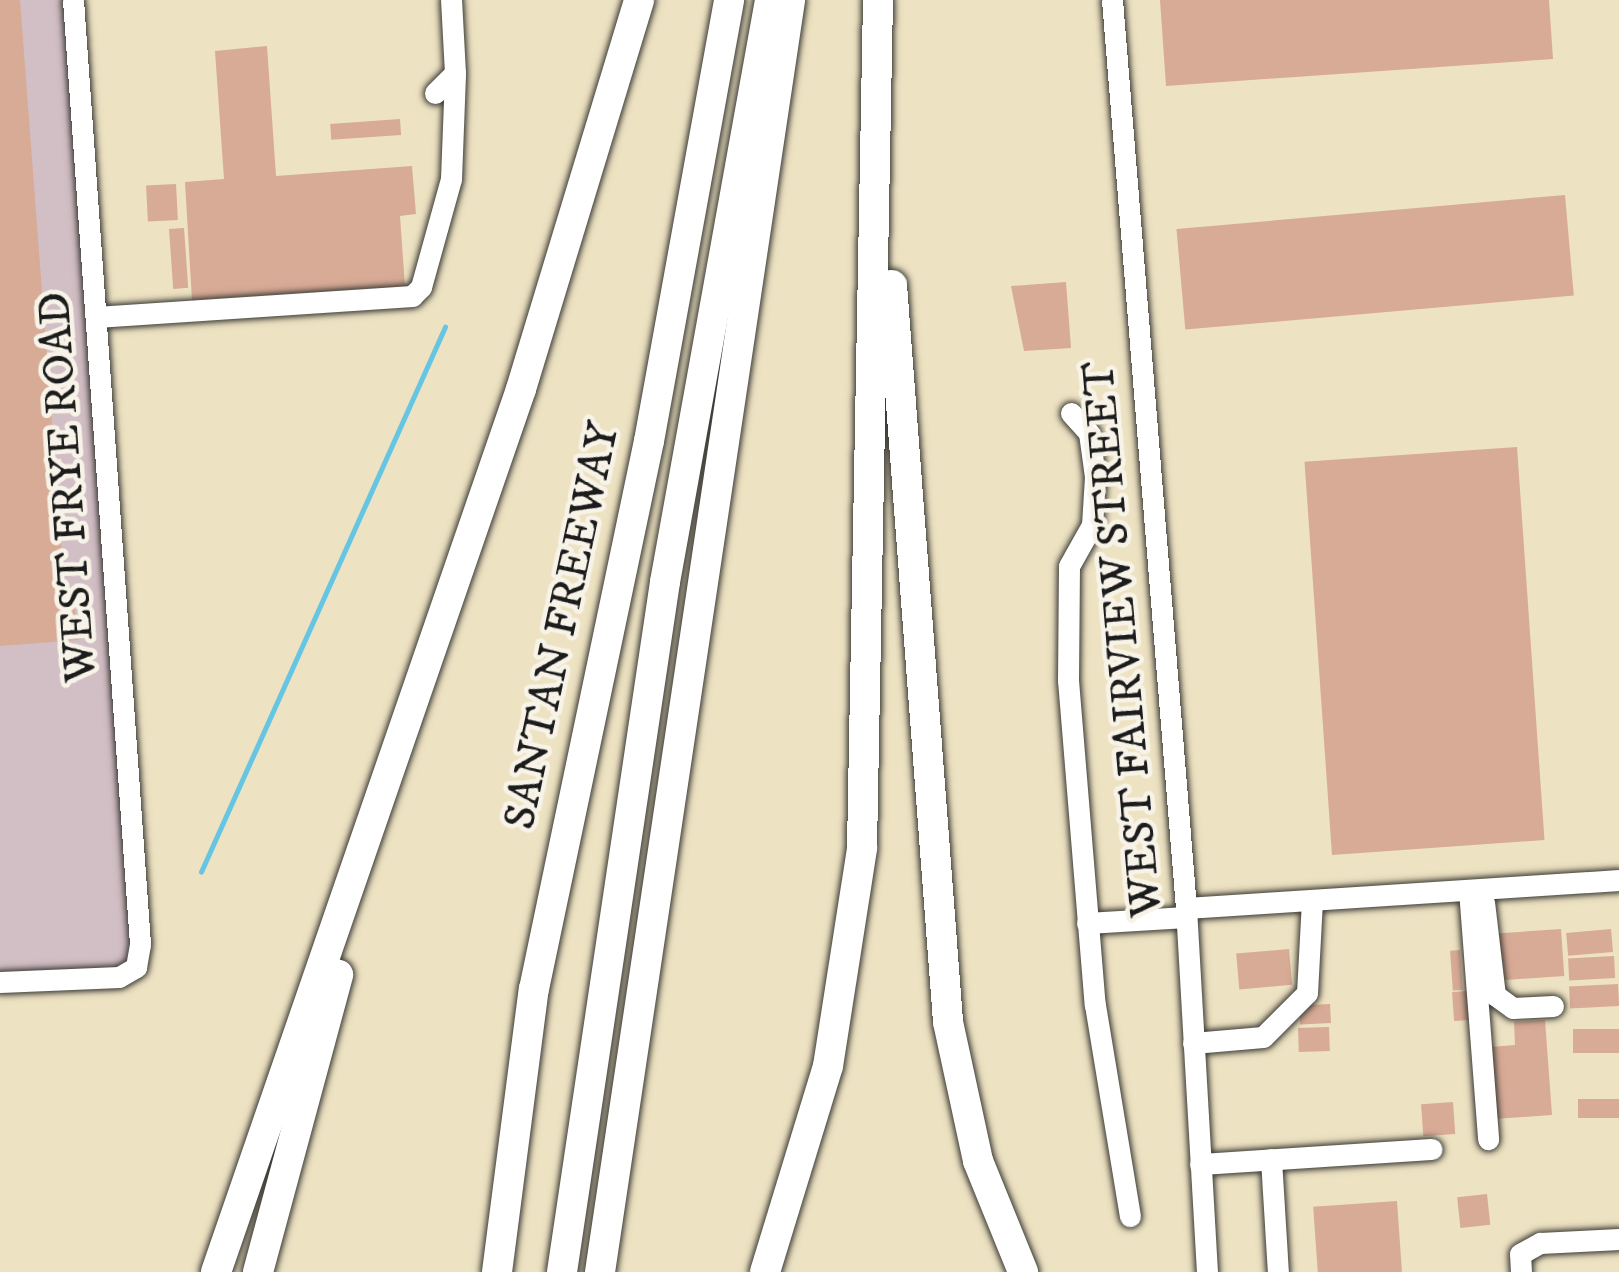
<!DOCTYPE html>
<html>
<head>
<meta charset="utf-8">
<style>
	body { margin:0 }
	#map { position:relative; width:1619px; height:1272px; overflow:hidden; background:#ede2c2; font-family:"IM FELL DW Pica",serif }
	div>[style] { position:absolute }
	.industrial>* { inset:0; background:#d2bec5 }
	.stream>* { height:4.5px; margin:-2.25px; padding:0 2.25px; transform-origin:2.25px; border-radius:2.25px; background:#65c5e3 }
	.building>* { inset:0; background:#d8ab96; transform-origin:0 0 }
	.roads { filter:drop-shadow(0 0 3px #3b3a35) drop-shadow(0 0 3px #3b3a35) }
	.minor>* { height:21px; margin:-10.5px; padding:0 10.5px; transform-origin:10.5px; border-radius:10.5px; background:#fff }
	.highway>* { height:30px; margin:-15px; padding:0 15px; transform-origin:15px; border-radius:15px; background:#fff }
	span { translate:-50% -50%; white-space:nowrap; text-align:center; line-height:1.15; -webkit-text-stroke:9px #f7f3e8; paint-order:stroke }
	.street-label { font-size:45px; color:#1c1c1c }
</style>
</head>
<body>
<div id="map">
	<div class="industrial">
		<i style="clip-path:polygon(0 0,73px 0,136px 967px,0 982px)"></i>
	</div>
	<div class="stream">
		<i style="left:201px;top:872px;width:597px;rotate:-65.88deg"></i>
	</div>
	<div class="building">
		<i style="clip-path:polygon(0 0,20px 0,65px 596px,74px 595px,78px 640px,0 646px)"></i>
		<i style="clip-path:polygon(1160px 0,1549px 0,1553px 59px,1166px 86px)"></i>
		<i style="clip-path:polygon(267px 46px,276px 176px,412px 166px,416px 214px,400px 216px,405px 286px,192px 300px,185px 182px,224px 179px,215px 51px)"></i>
		<i style="left:400px;top:119px;width:16px;height:70px;rotate:86deg"></i>
		<i style="left:176px;top:184px;width:36px;height:30px;rotate:87deg"></i>
		<i style="left:1565px;top:195px;width:101px;height:390px;rotate:85deg"></i>
		<i style="left:184px;top:228px;width:60px;height:15px;rotate:86deg"></i>
		<i style="clip-path:polygon(1066px 282px,1071px 348px,1024px 351px,1011px 286px)"></i>
		<i style="left:1517px;top:447px;width:394px;height:213px;rotate:86deg"></i>
		<i style="left:1561px;top:929px;width:47px;height:65px;rotate:86deg"></i>
		<i style="left:1611px;top:929px;width:23px;height:45px;rotate:85deg"></i>
		<i style="left:1289px;top:949px;width:36px;height:53px;rotate:85deg"></i>
		<i style="left:1460px;top:950px;width:40px;height:10px;rotate:86deg"></i>
		<i style="left:1614px;top:956px;width:22px;height:46px;rotate:87deg"></i>
		<i style="left:1618px;top:984px;width:22px;height:49px;rotate:87deg"></i>
		<i style="left:1468px;top:991px;width:29px;height:16px;rotate:86deg"></i>
		<i style="left:1330px;top:1004px;width:19px;height:31px;rotate:87deg"></i>
		<i style="clip-path:polygon(1545px 1020px,1552px 1115px,1495px 1119px,1490px 1047px,1515px 1045px,1514px 1022px)"></i>
		<i style="left:1329px;top:1027px;width:24px;height:31px;rotate:88deg"></i>
		<i style="left:1619px;top:1029px;width:24px;height:46px;rotate:90deg"></i>
		<i style="left:1619px;top:1099px;width:19px;height:41px;rotate:90deg"></i>
		<i style="left:1453px;top:1102px;width:32px;height:32px;rotate:86deg"></i>
		<i style="left:1487px;top:1194px;width:31px;height:30px;rotate:84deg"></i>
		<i style="left:1397px;top:1201px;width:71px;height:84px;rotate:86deg"></i>
	</div>
	<div class="roads">
		<div class="minor">
			<i style="left:1112px;top:0;width:911px;rotate:85.34deg"></i>
			<i style="left:1186px;top:908px;width:365px;rotate:86.7deg"></i>
			<i style="left:435px;top:93px;width:28px;rotate:-45deg"></i>
			<i style="left:455px;top:73px;width:73px;rotate:-93.1deg"></i>
			<i style="left:96px;top:317px;width:317px;rotate:-3.8deg"></i>
			<i style="left:412px;top:296px;width:13px;rotate:-45deg"></i>
			<i style="left:421px;top:287px;width:112px;rotate:-74.5deg"></i>
			<i style="left:451px;top:179px;width:106px;rotate:-87.8deg"></i>
			<i style="left:1071px;top:413px;width:27px;rotate:48deg"></i>
			<i style="left:1089px;top:433px;width:44px;rotate:82.2deg"></i>
			<i style="left:1095px;top:477px;width:48px;rotate:93.6deg"></i>
			<i style="left:1092px;top:525px;width:47px;rotate:119.3deg"></i>
			<i style="left:1069px;top:566px;width:114px;rotate:90.5deg"></i>
			<i style="left:1068px;top:680px;width:326px;rotate:85.3deg"></i>
			<i style="left:1095px;top:1005px;width:214px;rotate:80.6deg"></i>
			<i style="left:1469px;top:890px;width:250px;rotate:85.6deg"></i>
			<i style="left:1484px;top:902px;width:94px;rotate:83.3deg"></i>
			<i style="left:1495px;top:995px;width:22px;rotate:36deg"></i>
			<i style="left:1513px;top:1008px;width:40px;rotate:-2.9deg"></i>
			<i style="left:1186px;top:908px;width:434px;rotate:-3.7deg"></i>
			<i style="left:1087px;top:923px;width:99px;rotate:-3.5deg"></i>
			<i style="left:0;top:982px;width:119px;rotate:-2.4deg"></i>
			<i style="left:119px;top:977px;width:20px;rotate:-30deg"></i>
			<i style="left:136px;top:967px;width:23px;rotate:-80deg"></i>
			<i style="left:140px;top:944px;width:946px;rotate:-94.06deg"></i>
			<i style="left:1193px;top:1043px;width:70px;rotate:-4.9deg"></i>
			<i style="left:1263px;top:1037px;width:62px;rotate:-45deg"></i>
			<i style="left:1307px;top:993px;width:93px;rotate:-86.9deg"></i>
			<i style="left:1271px;top:1159px;width:113px;rotate:86.5deg"></i>
			<i style="left:1200px;top:1164px;width:232px;rotate:-3.7deg"></i>
			<i style="left:1521px;top:1272px;width:18px;rotate:-93deg"></i>
			<i style="left:1520px;top:1254px;width:23px;rotate:-29deg"></i>
			<i style="left:1540px;top:1243px;width:79px;rotate:-2.9deg"></i>
		</div>
		<div class="highway">
			<i style="left:892px;top:285px;width:739px;rotate:85.65deg"></i>
			<i style="left:948px;top:1022px;width:142px;rotate:77.8deg"></i>
			<i style="left:978px;top:1161px;width:120px;rotate:67.9deg"></i>
			<i style="left:216px;top:1272px;width:934px;rotate:-70.94deg"></i>
			<i style="left:521px;top:389px;width:407px;rotate:-73.1deg"></i>
			<i style="left:258px;top:1272px;width:308px;rotate:-74.9deg"></i>
			<i style="left:497px;top:1272px;width:285px;rotate:-82.6deg"></i>
			<i style="left:534px;top:989px;width:560px;rotate:-78.15deg"></i>
			<i style="left:649px;top:441px;width:448px;rotate:-79.7deg"></i>
			<i style="left:562px;top:1272px;width:698px;rotate:-81.51deg"></i>
			<i style="left:665px;top:582px;width:591px;rotate:-79.77deg"></i>
			<i style="left:600px;top:1272px;width:1286px;rotate:-81.5deg"></i>
			<i style="left:765px;top:1272px;width:215px;rotate:-73deg"></i>
			<i style="left:828px;top:1066px;width:221px;rotate:-81.1deg"></i>
			<i style="left:862px;top:848px;width:848px;rotate:-88.92deg"></i>
		</div>
	</div>
	<div class="street-label">
		<span style="left:69px;top:487px;rotate:-94deg">WEST FRYE ROAD</span>
		<span style="left:563px;top:626px;rotate:-78deg">SANTAN FREEWAY</span>
		<span style="left:1124px;top:639px;rotate:-95deg">WEST FAIRVIEW STREET</span>
	</div>
</div>
</body>
</html>
